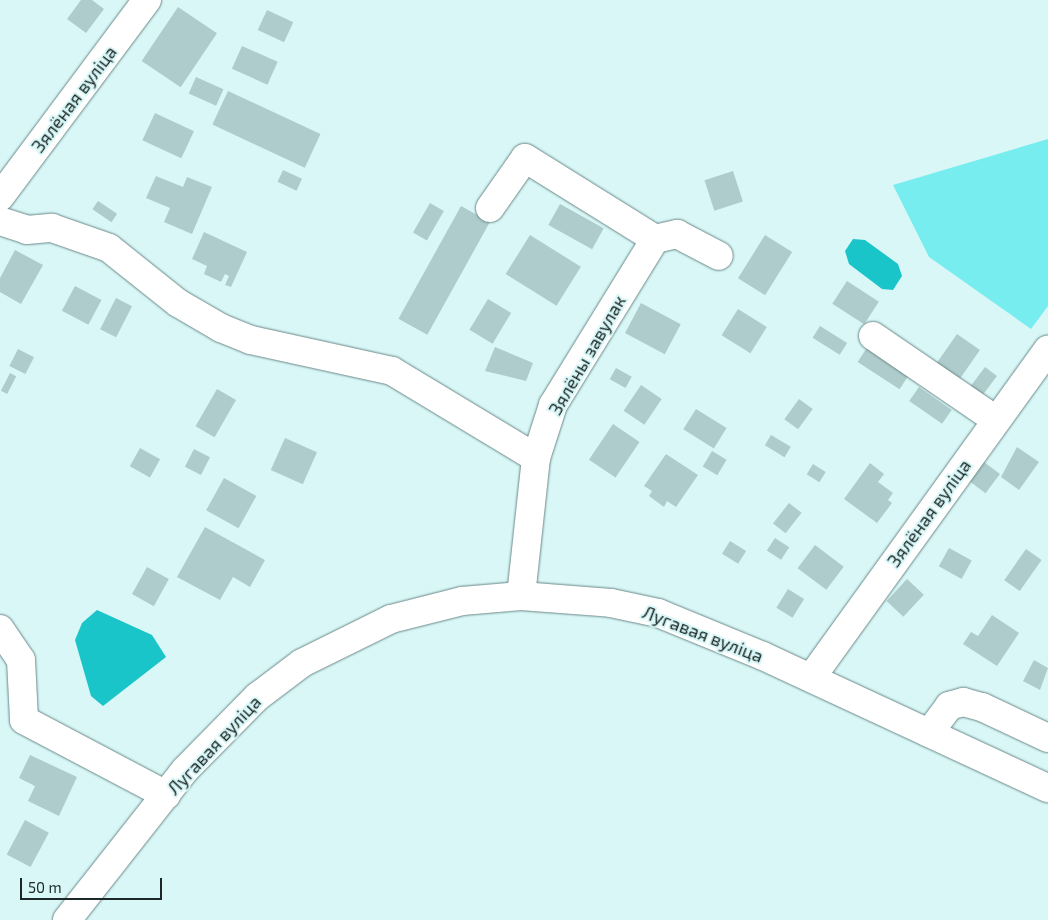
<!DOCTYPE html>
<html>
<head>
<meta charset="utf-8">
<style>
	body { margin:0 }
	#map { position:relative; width:1048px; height:920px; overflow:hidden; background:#d9f7f7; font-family:"Exo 2",sans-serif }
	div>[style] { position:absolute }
	.green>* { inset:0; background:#78edef }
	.water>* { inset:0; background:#19c5c8 }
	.building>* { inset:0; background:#afcccc; transform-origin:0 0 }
	.roads { filter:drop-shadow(0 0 1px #6c8888) drop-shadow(0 0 1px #6c8888) }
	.minor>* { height:28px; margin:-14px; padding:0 14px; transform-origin:14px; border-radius:14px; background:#fff }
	span { translate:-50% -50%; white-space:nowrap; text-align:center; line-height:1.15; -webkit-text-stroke:4px #d9f7f7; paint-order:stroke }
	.street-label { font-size:18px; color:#1c2727 }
	.scale { position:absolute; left:20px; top:878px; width:142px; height:22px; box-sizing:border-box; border:2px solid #1c2727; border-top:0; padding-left:6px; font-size:15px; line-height:18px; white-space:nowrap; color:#1c2727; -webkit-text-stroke:4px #d9f7f7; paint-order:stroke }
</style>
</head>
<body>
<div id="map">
	<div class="green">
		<i style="clip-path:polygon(1048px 139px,1048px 306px,1031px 329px,929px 257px,893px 185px)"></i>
	</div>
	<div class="water">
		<i style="clip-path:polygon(853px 239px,865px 240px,898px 264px,902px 276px,893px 290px,882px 289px,849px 264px,845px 251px)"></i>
		<i style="clip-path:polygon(97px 610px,152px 635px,166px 657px,103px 706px,91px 696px,75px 640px,82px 623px)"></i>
	</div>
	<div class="building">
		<i style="clip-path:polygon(81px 0,92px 0,104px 9px,86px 33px,67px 19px)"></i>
		<i style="left:178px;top:7px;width:47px;height:65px;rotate:34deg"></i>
		<i style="left:267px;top:10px;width:29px;height:22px;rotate:25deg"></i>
		<i style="left:242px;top:46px;width:39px;height:25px;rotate:24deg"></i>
		<i style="left:196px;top:77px;width:30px;height:18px;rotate:24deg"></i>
		<i style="left:228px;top:91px;width:102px;height:37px;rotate:25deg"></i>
		<i style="left:155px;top:113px;width:43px;height:30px;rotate:25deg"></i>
		<i style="left:283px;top:170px;width:21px;height:13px;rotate:25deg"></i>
		<i style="left:733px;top:171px;width:32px;height:30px;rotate:72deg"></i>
		<i style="clip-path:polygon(156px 176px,183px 187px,187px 177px,212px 187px,192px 234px,164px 222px,170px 208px,146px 198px)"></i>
		<i style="left:98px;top:201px;width:23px;height:10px;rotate:34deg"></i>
		<i style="left:430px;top:203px;width:16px;height:34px;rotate:30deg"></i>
		<i style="left:560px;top:204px;width:50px;height:24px;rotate:29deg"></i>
		<i style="left:461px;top:206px;width:33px;height:129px;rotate:29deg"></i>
		<i style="clip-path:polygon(204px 232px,247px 252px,231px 287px,225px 285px,229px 276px,225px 274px,221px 282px,204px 274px,207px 266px,192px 259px)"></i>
		<i style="left:530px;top:235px;width:60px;height:46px;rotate:32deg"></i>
		<i style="left:765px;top:235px;width:32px;height:51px;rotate:32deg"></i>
		<i style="clip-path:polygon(15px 250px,43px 265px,21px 304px,0 292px,0 278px)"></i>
		<i style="left:847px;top:281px;width:38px;height:27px;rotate:33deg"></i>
		<i style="left:75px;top:286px;width:30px;height:28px;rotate:28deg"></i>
		<i style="left:116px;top:298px;width:18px;height:35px;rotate:27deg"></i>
		<i style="left:488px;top:299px;width:27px;height:36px;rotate:31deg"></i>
		<i style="left:641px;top:303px;width:45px;height:34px;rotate:28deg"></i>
		<i style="left:738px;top:309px;width:34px;height:31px;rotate:32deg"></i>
		<i style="left:820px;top:326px;width:32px;height:14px;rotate:32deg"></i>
		<i style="left:957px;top:334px;width:28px;height:35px;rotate:35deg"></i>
		<i style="left:868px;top:346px;width:50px;height:19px;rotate:33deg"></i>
		<i style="clip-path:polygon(495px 347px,533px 363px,526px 381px,485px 371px)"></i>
		<i style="left:18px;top:349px;width:18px;height:19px;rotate:27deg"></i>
		<i style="left:985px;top:367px;width:15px;height:26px;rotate:37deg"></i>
		<i style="left:616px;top:368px;width:18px;height:13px;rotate:29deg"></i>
		<i style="left:10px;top:373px;width:7px;height:20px;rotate:27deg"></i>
		<i style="left:641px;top:385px;width:25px;height:31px;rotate:34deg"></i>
		<i style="left:919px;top:387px;width:40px;height:17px;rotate:35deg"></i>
		<i style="left:217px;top:389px;width:22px;height:43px;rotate:30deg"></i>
		<i style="left:799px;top:399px;width:17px;height:25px;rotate:36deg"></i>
		<i style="left:696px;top:409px;width:36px;height:24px;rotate:32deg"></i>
		<i style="left:613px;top:424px;width:32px;height:43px;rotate:34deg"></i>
		<i style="left:771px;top:435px;width:23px;height:12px;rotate:31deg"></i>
		<i style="left:285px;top:438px;width:35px;height:35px;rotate:24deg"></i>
		<i style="clip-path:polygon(1017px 447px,1039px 462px,1019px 490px,1001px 477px)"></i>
		<i style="left:140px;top:448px;width:23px;height:21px;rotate:29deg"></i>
		<i style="left:194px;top:449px;width:18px;height:20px;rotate:27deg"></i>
		<i style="left:712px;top:451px;width:17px;height:18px;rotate:31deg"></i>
		<i style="clip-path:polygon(666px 454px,698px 475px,676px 507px,667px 501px,664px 507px,649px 496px,652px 491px,644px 486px)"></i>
		<i style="left:984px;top:462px;width:20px;height:24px;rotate:37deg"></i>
		<i style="clip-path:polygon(870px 463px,884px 474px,878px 482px,893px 493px,888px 500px,892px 503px,877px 523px,844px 499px)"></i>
		<i style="left:813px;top:464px;width:15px;height:12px;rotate:32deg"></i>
		<i style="left:224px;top:478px;width:37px;height:37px;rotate:29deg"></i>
		<i style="left:789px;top:503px;width:16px;height:26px;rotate:38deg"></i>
		<i style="clip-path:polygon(205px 527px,265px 560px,250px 587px,233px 577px,220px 600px,177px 577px)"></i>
		<i style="left:775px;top:538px;width:17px;height:15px;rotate:33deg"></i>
		<i style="left:730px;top:541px;width:19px;height:15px;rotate:32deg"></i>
		<i style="left:815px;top:545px;width:36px;height:29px;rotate:37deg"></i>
		<i style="left:949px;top:548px;width:26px;height:21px;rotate:29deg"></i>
		<i style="left:1026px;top:549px;width:19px;height:38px;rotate:35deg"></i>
		<i style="left:147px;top:567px;width:25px;height:31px;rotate:29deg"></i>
		<i style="left:907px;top:579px;width:23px;height:30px;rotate:43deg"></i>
		<i style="left:788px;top:589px;width:19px;height:22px;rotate:32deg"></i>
		<i style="clip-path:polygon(992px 615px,1019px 633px,997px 666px,963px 644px,971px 632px,978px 636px)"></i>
		<i style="clip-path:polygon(1034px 660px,1048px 668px,1040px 690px,1023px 681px)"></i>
		<i style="clip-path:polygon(30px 755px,77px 777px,59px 816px,28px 801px,35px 786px,19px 778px)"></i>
		<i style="left:25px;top:820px;width:27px;height:39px;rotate:28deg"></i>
	</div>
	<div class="roads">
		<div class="minor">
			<i style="left:0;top:197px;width:246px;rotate:-53.3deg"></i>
			<i style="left:490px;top:208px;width:61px;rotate:-55deg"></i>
			<i style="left:525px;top:158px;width:153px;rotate:31.9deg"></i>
			<i style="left:655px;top:239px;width:23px;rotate:-13deg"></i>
			<i style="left:677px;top:234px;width:47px;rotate:27.6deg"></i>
			<i style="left:0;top:221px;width:28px;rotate:18deg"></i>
			<i style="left:27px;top:230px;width:25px;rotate:-5deg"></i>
			<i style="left:52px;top:228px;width:60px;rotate:19.3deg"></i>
			<i style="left:109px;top:248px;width:88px;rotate:38.6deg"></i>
			<i style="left:178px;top:303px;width:50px;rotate:30.2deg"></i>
			<i style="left:221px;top:328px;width:32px;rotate:22deg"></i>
			<i style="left:251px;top:340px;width:144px;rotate:12.4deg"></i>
			<i style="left:392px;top:371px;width:168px;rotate:31.1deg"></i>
			<i style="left:873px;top:336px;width:149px;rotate:34.3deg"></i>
			<i style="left:521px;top:596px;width:139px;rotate:-83.8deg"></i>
			<i style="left:536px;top:458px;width:56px;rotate:-72.2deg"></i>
			<i style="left:553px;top:405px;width:195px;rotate:-58.4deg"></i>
			<i style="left:0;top:629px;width:37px;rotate:56deg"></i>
			<i style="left:21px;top:660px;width:60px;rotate:87.1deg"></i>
			<i style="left:24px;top:720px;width:161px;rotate:27.8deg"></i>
			<i style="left:811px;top:678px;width:405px;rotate:-54.2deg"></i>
			<i style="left:929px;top:733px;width:34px;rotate:-53deg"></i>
			<i style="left:949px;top:706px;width:15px;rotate:-16deg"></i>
			<i style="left:963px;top:702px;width:20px;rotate:15deg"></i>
			<i style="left:982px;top:707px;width:73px;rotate:25.2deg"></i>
			<i style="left:67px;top:920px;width:191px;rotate:-51.8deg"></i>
			<i style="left:185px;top:770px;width:103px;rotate:-45.4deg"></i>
			<i style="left:257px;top:697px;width:56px;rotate:-37.1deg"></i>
			<i style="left:302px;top:663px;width:99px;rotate:-26.3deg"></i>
			<i style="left:391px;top:619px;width:73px;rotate:-14.2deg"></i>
			<i style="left:462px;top:601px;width:59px;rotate:-4.8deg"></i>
			<i style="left:521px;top:596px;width:90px;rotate:4.4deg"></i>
			<i style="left:611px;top:603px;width:48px;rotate:12deg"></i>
			<i style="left:658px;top:613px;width:113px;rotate:22.3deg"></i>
			<i style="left:763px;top:656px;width:314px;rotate:24.9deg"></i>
		</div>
	</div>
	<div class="street-label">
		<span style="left:74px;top:99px;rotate:-53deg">Зялёная вуліца</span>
		<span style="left:587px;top:355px;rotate:-60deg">Зялёны завулак</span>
		<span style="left:929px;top:513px;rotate:-54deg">Зялёная вуліца</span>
		<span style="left:703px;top:634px;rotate:21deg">Лугавая вуліца</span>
		<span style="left:214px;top:745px;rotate:-47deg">Лугавая вуліца</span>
	</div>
	<div class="scale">50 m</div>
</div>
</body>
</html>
